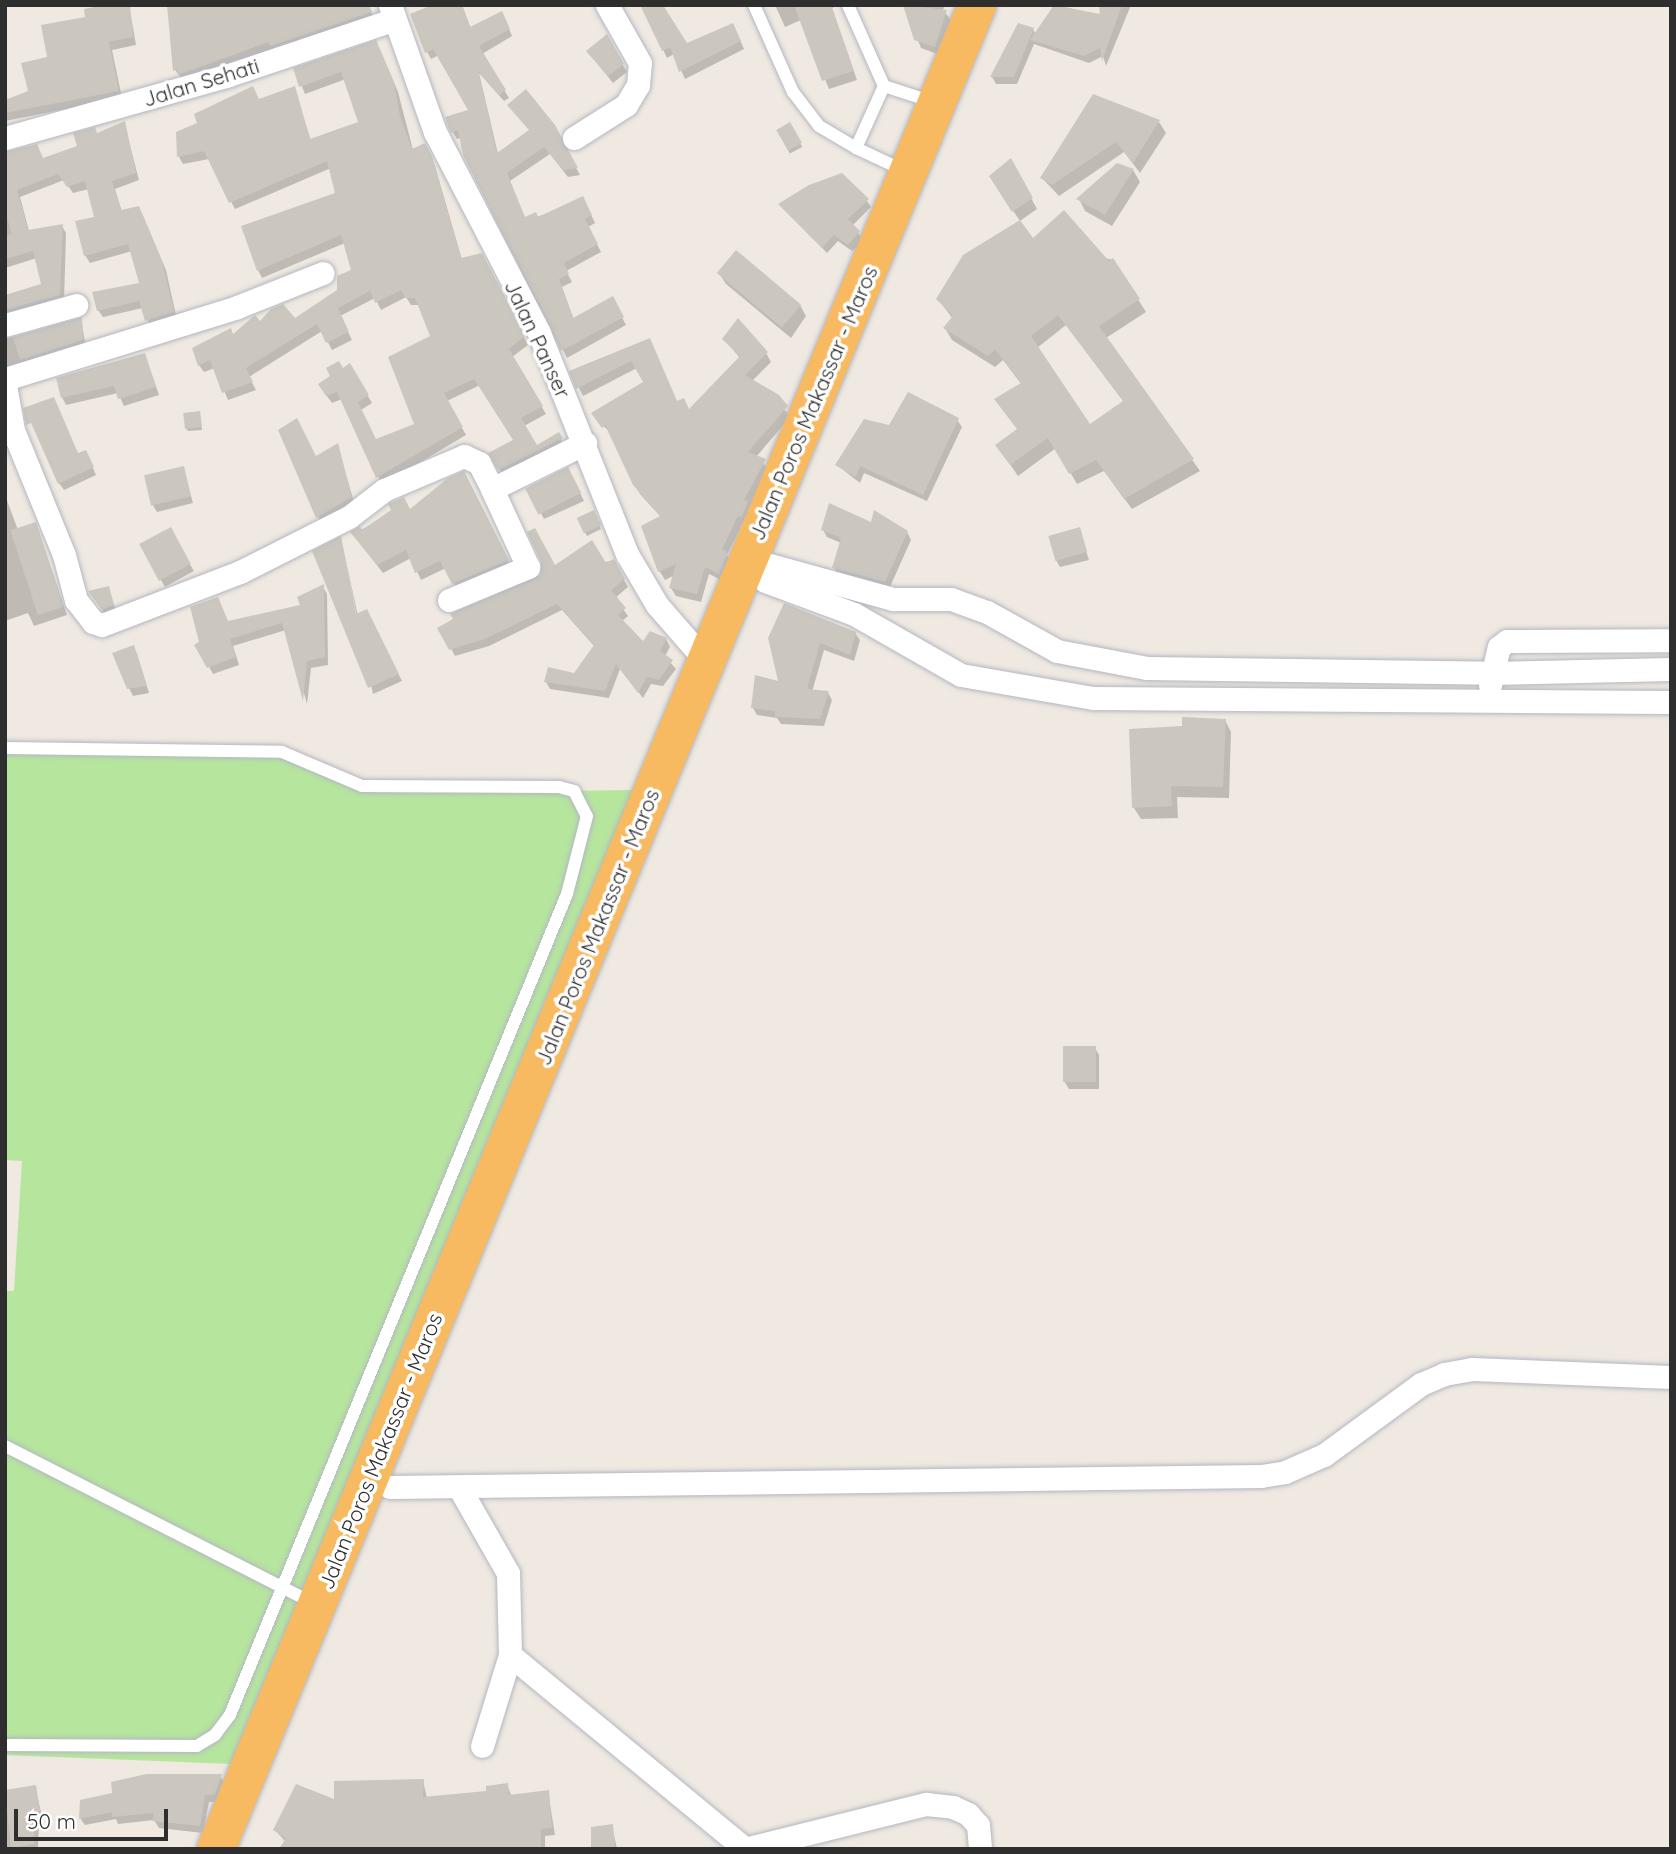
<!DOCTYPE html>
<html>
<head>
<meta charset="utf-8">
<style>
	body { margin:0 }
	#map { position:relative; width:1676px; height:1854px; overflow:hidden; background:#efe9e1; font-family:Quicksand,sans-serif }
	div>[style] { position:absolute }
	.green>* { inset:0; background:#b6e59e }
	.shadow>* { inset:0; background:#0003; transform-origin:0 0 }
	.building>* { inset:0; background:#cbc7bf; transform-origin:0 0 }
	.roads { filter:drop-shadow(0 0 2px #b4b7c1) drop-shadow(0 0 2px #b4b7c1) }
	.service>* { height:12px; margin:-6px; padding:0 6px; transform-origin:6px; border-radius:6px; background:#fff }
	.minor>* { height:23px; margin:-11.5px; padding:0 11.5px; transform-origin:11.5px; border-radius:11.5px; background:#fff }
	.trunk>* { height:38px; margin:-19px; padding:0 19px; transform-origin:19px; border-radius:19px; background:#f8ba60 }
	span { translate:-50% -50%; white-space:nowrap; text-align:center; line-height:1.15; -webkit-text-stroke:7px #fff; paint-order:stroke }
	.street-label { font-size:21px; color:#2e2e2e }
	.frame { position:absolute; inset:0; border:7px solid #2e2e2e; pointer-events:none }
	.scale { position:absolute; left:14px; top:1809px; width:154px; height:32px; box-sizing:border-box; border:4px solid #2e2e2e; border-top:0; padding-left:9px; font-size:21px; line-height:24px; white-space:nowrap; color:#2e2e2e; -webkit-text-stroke:5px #fff; paint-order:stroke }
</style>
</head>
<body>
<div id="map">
	<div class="green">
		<i style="clip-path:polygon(5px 750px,286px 755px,377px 793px,637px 790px,233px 1764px,5px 1755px,5px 1291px,14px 1291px,22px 1161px,5px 1160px)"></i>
	</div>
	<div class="shadow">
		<i style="clip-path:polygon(129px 5px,136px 45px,112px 50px,122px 98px,5px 121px,5px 102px,30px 92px,49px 58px,87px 18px)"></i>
		<i style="clip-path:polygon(169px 5px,368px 5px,375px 20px,184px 81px,175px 70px)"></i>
		<i style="clip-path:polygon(462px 5px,471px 29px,506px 21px,512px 36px,482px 54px,509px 98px,504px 101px,479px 73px,498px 154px,553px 126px,580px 175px,568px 177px,550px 154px,510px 181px,525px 219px,587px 206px,595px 223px,588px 227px,601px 252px,566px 271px,572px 282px,562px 287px,574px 320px,612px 298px,626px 325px,567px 358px,464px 155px,461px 138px,457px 139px,449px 126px,471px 111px,439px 55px,431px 59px,427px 52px)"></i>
		<i style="clip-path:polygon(775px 5px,839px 5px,832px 8px,857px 80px,829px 89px,801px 20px,785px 27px)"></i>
		<i style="clip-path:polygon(904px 5px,945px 5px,943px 10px,951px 20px,940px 55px,921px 48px)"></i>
		<i style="clip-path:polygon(1056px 5px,1101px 16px,1101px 5px,1131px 5px,1106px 66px,1103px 56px,1089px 63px,1034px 44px,1017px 84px,996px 84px,992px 77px,1033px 29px,1036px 35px)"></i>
		<i style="clip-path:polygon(643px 7px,686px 45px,737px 33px,744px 49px,685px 79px,674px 54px,667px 58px)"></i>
		<i style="clip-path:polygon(606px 36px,627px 72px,613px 83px,588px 52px)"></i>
		<i style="clip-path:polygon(380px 50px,398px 92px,413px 150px,424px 146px,435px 166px,462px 260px,486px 263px,528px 345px,512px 357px,546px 414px,524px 426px,536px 447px,558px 434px,565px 447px,504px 477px,491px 454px,514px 441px,480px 385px,447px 401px,466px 435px,382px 485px,342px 399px,332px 403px,324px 392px,350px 366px,372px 403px,361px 410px,376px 441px,417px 425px,432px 337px,420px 305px,411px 305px,406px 297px,381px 310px,375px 298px,340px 316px,352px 340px,332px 350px,322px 331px,249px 377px,256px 390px,228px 400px,215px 368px,204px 372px,199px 365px,233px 336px,260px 324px,295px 321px,339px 291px,353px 270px,345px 243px,262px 278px,258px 270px,337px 194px,331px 168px,235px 209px,209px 159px,183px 164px,179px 157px,259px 101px,294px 88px,311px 141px,361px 123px,346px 79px,305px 94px,295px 69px)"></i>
		<i style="clip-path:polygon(1093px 96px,1159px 122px,1166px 133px,1140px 173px,1124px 152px,1059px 196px,1042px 178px)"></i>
		<i style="clip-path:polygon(124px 123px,139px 180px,115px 189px,122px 212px,143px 216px,166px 270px,177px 320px,151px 328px,143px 308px,103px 317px,98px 310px,141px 284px,132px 251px,90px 263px,85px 255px,96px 218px,89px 189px,73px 193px,64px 180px,20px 197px,29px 231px,62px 226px,66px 233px,64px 302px,5px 322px,5px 297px,43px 285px,37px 258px,5px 268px,5px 153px,43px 159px,79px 148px)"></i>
		<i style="left:790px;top:124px;width:26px;height:14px;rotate:62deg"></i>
		<i style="clip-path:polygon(1011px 161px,1037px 209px,1020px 221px,997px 187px)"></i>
		<i style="clip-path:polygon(1117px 165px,1133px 170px,1140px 182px,1112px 226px,1085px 211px,1079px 199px)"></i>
		<i style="clip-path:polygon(867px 201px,871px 207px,852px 226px,863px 239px,861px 244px,852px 251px,838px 241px,827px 253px,780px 205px)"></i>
		<i style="clip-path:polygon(evenodd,1033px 240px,1113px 260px,1146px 312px,1106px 338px,1200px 471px,1132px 509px,1104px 471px,1077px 484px,1056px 448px,1018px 476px,997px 445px,1018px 430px,996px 400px,1022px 385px,1003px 360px,995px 367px,952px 340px,945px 328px,953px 319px,938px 299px,1033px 240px,1066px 325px,1124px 402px,1090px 426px,1037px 348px,1066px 325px)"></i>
		<i style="clip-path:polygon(719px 273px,800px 305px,806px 316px,791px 338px,726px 284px)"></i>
		<i style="clip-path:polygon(81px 319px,86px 348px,5px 373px,5px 339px)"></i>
		<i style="clip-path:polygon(724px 339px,766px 353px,771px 362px,752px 381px,791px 416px,756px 457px,769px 469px,727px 555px,731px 562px,723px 581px,709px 574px,701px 602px,676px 596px,671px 588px,675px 575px,665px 580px,660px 572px,643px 527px,661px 517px,640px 494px,611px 433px,598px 421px,645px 383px,637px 368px,583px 396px,571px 372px,649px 341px,677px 403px,689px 412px,740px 358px)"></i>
		<i style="clip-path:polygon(145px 355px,159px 395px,124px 406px,118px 393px,66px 405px,62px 397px)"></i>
		<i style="clip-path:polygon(199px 412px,202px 430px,188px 431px,186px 428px)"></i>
		<i style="clip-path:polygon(957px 420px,962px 427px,927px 501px,864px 473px,860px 483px,837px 465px,890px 427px)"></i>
		<i style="clip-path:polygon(281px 430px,315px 458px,337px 446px,355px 505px,321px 524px)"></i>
		<i style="clip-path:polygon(79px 455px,89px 459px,96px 475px,64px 490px,59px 483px)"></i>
		<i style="clip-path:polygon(183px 468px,193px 503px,157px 512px,152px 504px)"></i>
		<i style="clip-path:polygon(464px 473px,512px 569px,458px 591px,446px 568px,421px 580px,411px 558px,383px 573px,352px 533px,410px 511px)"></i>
		<i style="clip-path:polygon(572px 476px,584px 501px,544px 519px,528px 489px)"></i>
		<i style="clip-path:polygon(5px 495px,18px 530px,39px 532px,67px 615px,34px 626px,28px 613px,5px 621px)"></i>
		<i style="clip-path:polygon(595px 515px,601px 529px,587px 536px,579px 519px)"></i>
		<i style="clip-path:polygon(872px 524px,907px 532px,911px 540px,889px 589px,838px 575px,834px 567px,841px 543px,827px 537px,823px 530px)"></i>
		<i style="clip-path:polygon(1079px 529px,1089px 560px,1060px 567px,1056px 560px)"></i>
		<i style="left:171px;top:530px;width:47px;height:33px;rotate:61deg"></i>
		<i style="clip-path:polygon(341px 539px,358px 616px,370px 619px,402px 681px,373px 694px)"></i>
		<i style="clip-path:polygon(613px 561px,628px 587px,615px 598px,628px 616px,622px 621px,643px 643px,666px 639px,670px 647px,665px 656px,676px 669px,663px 686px,651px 684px,643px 698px,620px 669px,609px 698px,550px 689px,546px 682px,575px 675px,595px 647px,562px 610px,489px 646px,455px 656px,440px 628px,555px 568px)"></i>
		<i style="clip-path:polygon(323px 587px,327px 594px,328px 665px,311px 668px,307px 704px,286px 630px,233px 646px,239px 665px,213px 674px,197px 645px,229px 622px,302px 606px)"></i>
		<i style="clip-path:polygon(108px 588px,117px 613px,107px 617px,95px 599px)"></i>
		<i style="clip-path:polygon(855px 633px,860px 640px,854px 661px,824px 650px,812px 692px,828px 693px,832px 700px,824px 726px,781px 724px,777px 718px,757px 715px,753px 708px,781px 684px,770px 638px)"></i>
		<i style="clip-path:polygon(133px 647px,137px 654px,149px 693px,133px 696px,129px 688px)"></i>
		<i style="clip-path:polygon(1225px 720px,1231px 732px,1229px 798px,1177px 797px,1178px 818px,1141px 819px,1134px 808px,1184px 728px)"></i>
		<i style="clip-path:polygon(1095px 1048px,1099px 1055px,1099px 1089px,1069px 1089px,1064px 1081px)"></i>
		<i style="clip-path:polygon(220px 1776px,225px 1783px,218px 1802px,209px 1802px,203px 1833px,159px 1828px,154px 1820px,118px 1824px,116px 1819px,85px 1825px,80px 1818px)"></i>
		<i style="clip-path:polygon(423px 1781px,427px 1798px,488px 1793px,507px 1785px,512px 1797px,548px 1792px,555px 1835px,545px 1836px,545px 1849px,348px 1849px)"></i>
		<i style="clip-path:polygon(35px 1787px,43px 1820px,39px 1820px,38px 1849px,5px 1849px,5px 1791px)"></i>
		<i style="clip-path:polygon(612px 1826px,617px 1849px,593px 1849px)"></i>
		<i style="clip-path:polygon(275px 1830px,324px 1849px,286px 1842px)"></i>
	</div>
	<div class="building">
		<i style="clip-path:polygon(104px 5px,130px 5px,133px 37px,109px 42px,119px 91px,5px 113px,5px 100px,28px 91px,21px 63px,47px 57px,41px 25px,85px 17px,84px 9px)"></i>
		<i style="clip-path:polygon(167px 5px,369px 5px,372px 12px,270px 46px,268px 42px,178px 75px,177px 69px,173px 71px)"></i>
		<i style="clip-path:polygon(432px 5px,462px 5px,470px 27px,502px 11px,510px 29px,479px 46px,506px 90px,499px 95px,478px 71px,497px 153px,529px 130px,507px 105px,526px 89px,555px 125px,578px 168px,563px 170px,544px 147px,507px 173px,525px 217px,536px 212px,538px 217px,583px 196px,592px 215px,585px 219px,598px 244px,564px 263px,569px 274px,559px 279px,573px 318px,613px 296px,624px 317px,561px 351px,463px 155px,458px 130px,451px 133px,448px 126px,445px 117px,468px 110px,433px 49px,425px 53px,410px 14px)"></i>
		<i style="clip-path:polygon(640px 5px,663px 5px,687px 43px,733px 23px,741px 41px,679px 72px,670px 47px,662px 51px)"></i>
		<i style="clip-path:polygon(794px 5px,831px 5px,854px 71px,822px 81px)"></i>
		<i style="clip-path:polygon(903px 5px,947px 10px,935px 47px,914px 40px)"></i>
		<i style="clip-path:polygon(1054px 5px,1100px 14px,1099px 5px,1122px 5px,1102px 61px,1100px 48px,1084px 56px,1030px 40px)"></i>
		<i style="clip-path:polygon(1018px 23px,1034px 28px,1014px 77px,990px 77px)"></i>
		<i style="clip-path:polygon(607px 34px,624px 64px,608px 76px,586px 51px)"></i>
		<i style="clip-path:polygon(376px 40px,394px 82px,400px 116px,412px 149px,425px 143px,432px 156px,461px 258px,482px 253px,525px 336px,509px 349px,543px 406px,521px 418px,537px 445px,559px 432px,563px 438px,498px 470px,488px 453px,513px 440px,474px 379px,444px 393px,463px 427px,376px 478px,337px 392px,326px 396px,318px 384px,330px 376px,326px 368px,339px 361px,343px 368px,350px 363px,369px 395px,358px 402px,376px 439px,414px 424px,388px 357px,430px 336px,415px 298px,405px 298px,401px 290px,375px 303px,370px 291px,338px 308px,349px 332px,326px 343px,317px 324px,246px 368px,253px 382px,222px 393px,210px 360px,198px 366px,192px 348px,231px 328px,233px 334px,255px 315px,260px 321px,271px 309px,283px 304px,295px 318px,337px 290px,337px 276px,351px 270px,341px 235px,257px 271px,241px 226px,335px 193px,327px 161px,229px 203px,204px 151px,177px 157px,176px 132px,197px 123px,194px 114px,253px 86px,259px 99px,295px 86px,310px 139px,358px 122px,341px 72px,299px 87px,293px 68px)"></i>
		<i style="clip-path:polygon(1093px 94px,1160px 120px,1133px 163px,1116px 142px,1052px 185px,1040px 178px)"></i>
		<i style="clip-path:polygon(125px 121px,136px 173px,112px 181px,121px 210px,139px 206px,162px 261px,174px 312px,145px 321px,139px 301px,97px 311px,92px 292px,139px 283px,128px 244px,84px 256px,75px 221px,94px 217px,85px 181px,67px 187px,58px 174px,17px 190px,28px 230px,63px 224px,60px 295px,5px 310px,5px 295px,41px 284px,33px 251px,5px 259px,5px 236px,12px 234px,5px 211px,5px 152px,37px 144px,43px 158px,77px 146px,73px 133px,95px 127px,97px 133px)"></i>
		<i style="left:790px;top:122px;width:24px;height:16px;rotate:60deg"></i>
		<i style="clip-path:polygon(1011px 158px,1033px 198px,1012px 212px,989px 176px)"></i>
		<i style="clip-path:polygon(1117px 163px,1134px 169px,1105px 215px,1076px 199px)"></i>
		<i style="clip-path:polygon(842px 173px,869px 199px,848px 219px,860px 231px,848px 245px,834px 235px,822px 248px,778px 204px,809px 185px)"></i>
		<i style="clip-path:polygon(evenodd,1064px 210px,1109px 261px,1113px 258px,1140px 299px,1099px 326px,1194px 459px,1124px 499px,1096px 460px,1069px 474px,1048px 438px,1010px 465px,995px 445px,1017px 429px,994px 399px,1021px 383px,995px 349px,988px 356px,943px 328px,953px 316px,936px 299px,963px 255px,1020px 220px,1033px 238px,1064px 210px,1058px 315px,1123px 401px,1090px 424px,1031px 336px,1058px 315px)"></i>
		<i style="left:736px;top:250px;width:85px;height:30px;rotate:40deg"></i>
		<i style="clip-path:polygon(82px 317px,83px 340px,20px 360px,13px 337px)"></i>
		<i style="clip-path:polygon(738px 318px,768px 352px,745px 375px,779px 395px,788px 406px,748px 452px,766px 459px,744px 500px,748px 502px,742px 517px,738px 516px,722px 549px,728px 552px,719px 574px,705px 567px,697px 594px,669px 588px,676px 564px,658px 572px,641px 526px,660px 516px,633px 485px,605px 425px,602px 428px,591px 413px,643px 382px,631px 361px,576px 389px,569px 371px,650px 338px,677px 401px,684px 398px,689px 409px,740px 356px,722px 339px)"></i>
		<i style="clip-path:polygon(145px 353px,156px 387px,118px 399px,114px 386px,61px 398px,56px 378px)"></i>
		<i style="clip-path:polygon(908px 392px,959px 418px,923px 495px,860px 466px,856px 477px,835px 465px,864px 419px,889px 425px)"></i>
		<i style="clip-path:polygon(54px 397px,78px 453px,86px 450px,94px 467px,58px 484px,31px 423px,26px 425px,23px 408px)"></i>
		<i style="left:200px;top:411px;width:16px;height:17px;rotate:83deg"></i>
		<i style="clip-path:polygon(297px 418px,316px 456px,338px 443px,352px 497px,316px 518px,278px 430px)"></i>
		<i style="left:184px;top:466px;width:31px;height:41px;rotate:77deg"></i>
		<i style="left:568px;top:467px;width:29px;height:48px;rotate:63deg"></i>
		<i style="clip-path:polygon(464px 471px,509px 560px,452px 584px,440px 561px,415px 573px,406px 550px,377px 565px,350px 532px,360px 526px,362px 530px,391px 510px,388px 504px,404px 497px,410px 509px,448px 478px)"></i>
		<i style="clip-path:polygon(829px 503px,871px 522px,874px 510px,908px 531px,885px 582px,832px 568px,841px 538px,821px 530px)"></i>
		<i style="left:594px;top:510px;width:17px;height:19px;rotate:65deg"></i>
		<i style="left:36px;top:522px;width:89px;height:27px;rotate:72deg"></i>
		<i style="left:171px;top:527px;width:42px;height:36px;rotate:62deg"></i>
		<i style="left:1080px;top:527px;width:26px;height:33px;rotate:74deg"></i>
		<i style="clip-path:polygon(535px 528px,555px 565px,592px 540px,606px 563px,614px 559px,625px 579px,611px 590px,626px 608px,618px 615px,643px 641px,650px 631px,667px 638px,660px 651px,673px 660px,659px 680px,647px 677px,638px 693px,616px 664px,605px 691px,544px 682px,548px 667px,574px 673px,594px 645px,557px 604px,485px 639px,449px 650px,437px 628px,453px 619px,450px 614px,540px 575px,541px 562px,527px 532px)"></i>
		<i style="clip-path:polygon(341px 536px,356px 614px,367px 609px,399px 674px,368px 688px,312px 551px)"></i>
		<i style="clip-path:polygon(324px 584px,325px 657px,307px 661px,303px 701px,282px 623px,230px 639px,236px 657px,207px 668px,194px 645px,199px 642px,190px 607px,218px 597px,228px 621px,300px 605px,297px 597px)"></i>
		<i style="clip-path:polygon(109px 586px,114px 605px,102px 610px,88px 591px)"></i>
		<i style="clip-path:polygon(784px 603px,856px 632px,850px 655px,820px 643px,807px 689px,829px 691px,820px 719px,775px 717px,775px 711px,751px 708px,755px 675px,778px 681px,768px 638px)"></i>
		<i style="clip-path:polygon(134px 645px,147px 686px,127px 689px,112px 653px)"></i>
		<i style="clip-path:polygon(1182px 717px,1226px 719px,1223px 787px,1171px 786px,1172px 806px,1132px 808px,1129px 729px,1182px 726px)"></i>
		<i style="left:1063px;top:1046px;width:33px;height:36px"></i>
		<i style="clip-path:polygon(146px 1774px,222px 1774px,215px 1795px,205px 1795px,200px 1826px,152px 1821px,154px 1813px,112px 1817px,112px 1812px,79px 1819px,80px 1800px,112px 1793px,111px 1782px)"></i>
		<i style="clip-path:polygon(424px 1779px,423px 1797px,486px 1791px,486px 1786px,508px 1783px,509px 1795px,549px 1790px,552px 1828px,541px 1829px,541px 1849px,279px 1849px,286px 1838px,273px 1830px,296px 1784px,334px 1799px,334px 1781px)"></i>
		<i style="clip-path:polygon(36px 1785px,40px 1811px,35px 1812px,34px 1844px,11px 1848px,5px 1790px)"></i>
		<i style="clip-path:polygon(613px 1824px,615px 1849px,591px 1849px,591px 1827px)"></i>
	</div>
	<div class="roads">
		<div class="service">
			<i style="left:754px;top:5px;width:95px;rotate:65.9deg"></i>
			<i style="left:793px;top:92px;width:43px;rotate:52.6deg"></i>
			<i style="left:819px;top:126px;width:43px;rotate:30.7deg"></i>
			<i style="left:856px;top:148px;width:68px;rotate:-65.7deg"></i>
			<i style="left:884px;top:86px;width:89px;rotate:-114deg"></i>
			<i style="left:884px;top:86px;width:52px;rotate:18.1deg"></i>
			<i style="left:856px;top:148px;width:54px;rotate:25.1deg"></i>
			<i style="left:5px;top:748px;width:277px;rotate:0.8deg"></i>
			<i style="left:282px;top:752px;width:87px;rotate:23deg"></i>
			<i style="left:362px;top:786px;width:197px;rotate:0.3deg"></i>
			<i style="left:559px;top:787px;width:16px;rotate:15deg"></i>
			<i style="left:574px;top:791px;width:28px;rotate:63deg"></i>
			<i style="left:587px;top:816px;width:81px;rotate:104.4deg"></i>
			<i style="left:567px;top:894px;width:887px;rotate:112.32deg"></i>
			<i style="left:230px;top:1715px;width:25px;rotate:127deg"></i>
			<i style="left:215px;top:1735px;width:21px;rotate:149deg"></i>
			<i style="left:197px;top:1746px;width:192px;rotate:-179.7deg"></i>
			<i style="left:5px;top:1446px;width:346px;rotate:27deg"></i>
		</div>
		<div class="minor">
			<i style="left:390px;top:5px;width:135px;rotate:70.5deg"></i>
			<i style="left:435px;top:132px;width:226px;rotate:62.6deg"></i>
			<i style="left:539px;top:333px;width:238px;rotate:68.3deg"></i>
			<i style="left:627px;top:554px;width:59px;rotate:59.5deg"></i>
			<i style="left:657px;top:605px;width:73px;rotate:48.9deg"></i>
			<i style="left:5px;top:138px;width:230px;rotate:-15.7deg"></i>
			<i style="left:226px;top:76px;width:178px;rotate:-18.6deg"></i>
			<i style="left:574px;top:138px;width:62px;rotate:-32.4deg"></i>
			<i style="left:626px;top:105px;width:23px;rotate:-59deg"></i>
			<i style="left:638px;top:85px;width:22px;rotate:-85deg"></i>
			<i style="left:640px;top:63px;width:67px;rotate:-119.6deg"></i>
			<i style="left:5px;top:325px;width:74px;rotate:-15.7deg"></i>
			<i style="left:5px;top:379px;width:243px;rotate:-17.2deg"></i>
			<i style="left:237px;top:307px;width:92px;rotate:-21.6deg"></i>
			<i style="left:5px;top:385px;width:46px;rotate:79.9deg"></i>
			<i style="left:13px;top:430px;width:135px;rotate:67.8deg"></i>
			<i style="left:64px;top:555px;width:47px;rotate:75.1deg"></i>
			<i style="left:76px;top:600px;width:28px;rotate:52deg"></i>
			<i style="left:93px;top:622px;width:9px;rotate:18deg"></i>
			<i style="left:102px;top:625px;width:148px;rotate:-21deg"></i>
			<i style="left:240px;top:572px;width:122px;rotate:-26.8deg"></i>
			<i style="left:349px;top:517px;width:44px;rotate:-37.6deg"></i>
			<i style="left:384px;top:490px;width:87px;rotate:-23deg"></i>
			<i style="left:464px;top:456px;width:17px;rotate:25deg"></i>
			<i style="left:479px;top:463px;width:29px;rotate:63deg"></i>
			<i style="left:492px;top:489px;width:104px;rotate:-26.3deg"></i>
			<i style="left:770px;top:565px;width:128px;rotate:15.5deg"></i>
			<i style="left:893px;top:599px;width:58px"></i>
			<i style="left:951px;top:599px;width:38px;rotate:20deg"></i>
			<i style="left:987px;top:612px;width:80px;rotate:29.1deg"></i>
			<i style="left:1057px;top:651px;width:92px;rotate:10.7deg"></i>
			<i style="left:1147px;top:668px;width:344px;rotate:0.8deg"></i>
			<i style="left:1491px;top:673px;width:180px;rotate:-1.3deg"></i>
			<i style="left:765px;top:581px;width:95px;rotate:20.3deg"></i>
			<i style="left:854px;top:614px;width:123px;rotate:29.7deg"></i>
			<i style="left:961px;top:675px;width:134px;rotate:9.9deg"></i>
			<i style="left:1093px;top:698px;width:578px;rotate:0.4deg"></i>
			<i style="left:449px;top:600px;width:86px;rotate:-22.7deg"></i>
			<i style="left:528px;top:567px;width:86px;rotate:-114.8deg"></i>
			<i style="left:1490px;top:685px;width:39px;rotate:-77deg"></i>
			<i style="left:1499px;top:647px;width:10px;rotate:-37deg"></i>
			<i style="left:1507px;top:641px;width:164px;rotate:-0.3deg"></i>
			<i style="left:390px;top:1487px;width:871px;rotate:-0.72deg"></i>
			<i style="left:1261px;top:1476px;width:24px;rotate:-9deg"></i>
			<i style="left:1285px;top:1472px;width:43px;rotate:-23.6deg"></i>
			<i style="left:1324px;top:1455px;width:120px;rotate:-36.2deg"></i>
			<i style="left:1421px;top:1384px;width:25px;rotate:-23deg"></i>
			<i style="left:1444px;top:1374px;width:28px;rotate:-10deg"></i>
			<i style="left:1472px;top:1369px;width:199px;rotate:2.3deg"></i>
			<i style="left:460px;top:1489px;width:97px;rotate:60.3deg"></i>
			<i style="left:508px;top:1573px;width:82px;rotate:88.6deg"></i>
			<i style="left:510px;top:1655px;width:95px;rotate:107.1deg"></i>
			<i style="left:510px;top:1655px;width:305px;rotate:39.5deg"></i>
			<i style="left:745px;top:1849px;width:187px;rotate:-14deg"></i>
			<i style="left:926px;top:1804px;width:27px;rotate:6deg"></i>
			<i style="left:953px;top:1807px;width:17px;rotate:25deg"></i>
			<i style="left:968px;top:1814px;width:15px;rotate:48deg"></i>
			<i style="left:978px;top:1825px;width:24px;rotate:85deg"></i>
		</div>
		<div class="trunk">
			<i style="left:216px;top:1849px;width:1995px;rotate:-67.57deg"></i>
		</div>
	</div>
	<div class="street-label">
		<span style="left:201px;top:82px;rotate:-17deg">Jalan Sehati</span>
		<span style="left:538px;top:339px;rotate:65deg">Jalan Panser</span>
		<span style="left:813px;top:403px;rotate:-67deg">Jalan Poros Makassar - Maros</span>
		<span style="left:597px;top:927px;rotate:-68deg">Jalan Poros Makassar - Maros</span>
		<span style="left:380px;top:1451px;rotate:-68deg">Jalan Poros Makassar - Maros</span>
	</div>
	<div class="frame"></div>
	<div class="scale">50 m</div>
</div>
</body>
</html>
